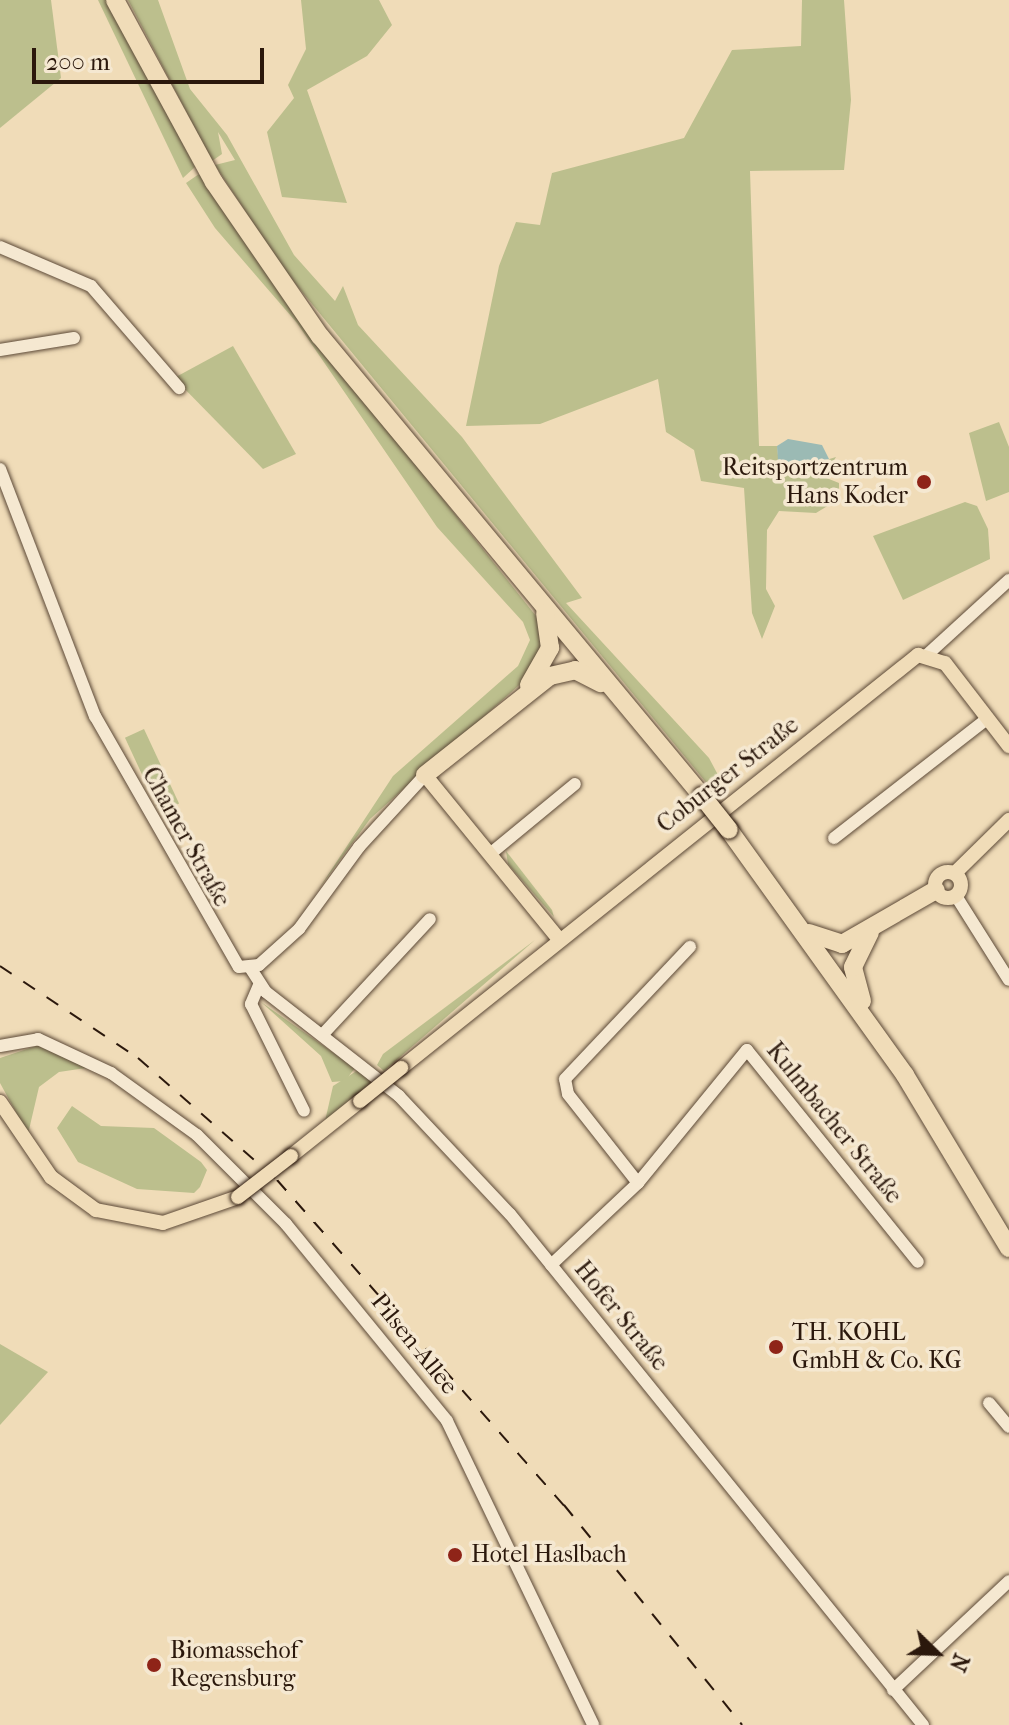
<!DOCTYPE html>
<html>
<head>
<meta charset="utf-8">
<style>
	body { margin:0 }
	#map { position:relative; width:1009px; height:1725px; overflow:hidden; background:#f0dcb8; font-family:"IM FELL French Canon",serif }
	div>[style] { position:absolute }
	.green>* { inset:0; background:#bcbf8d; transform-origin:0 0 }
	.water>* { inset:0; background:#9bbab4 }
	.roads { filter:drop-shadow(0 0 2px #5c4937) drop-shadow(0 0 2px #5c4937) }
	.minor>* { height:12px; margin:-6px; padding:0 6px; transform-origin:6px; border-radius:6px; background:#f5e8d1 }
	.major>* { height:14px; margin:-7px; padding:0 7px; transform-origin:7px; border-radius:7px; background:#f0dcb8 }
	.major>.ring { margin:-7px; padding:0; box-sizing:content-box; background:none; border:14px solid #f0dcb8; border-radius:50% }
	.highway>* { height:18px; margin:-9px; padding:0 9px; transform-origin:9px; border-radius:9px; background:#f0dcb8 }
	.rail>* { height:2px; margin-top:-1px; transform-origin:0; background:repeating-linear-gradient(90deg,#2b180c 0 14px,transparent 0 28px) }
	.bridges { filter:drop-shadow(0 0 2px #2b180c) drop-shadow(0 0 2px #2b180c) }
	.major-bridge>* { height:14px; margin:-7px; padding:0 7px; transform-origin:7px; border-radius:7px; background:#f0dcb8 }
	.highway-bridge>* { height:18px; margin:-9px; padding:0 9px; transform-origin:9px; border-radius:9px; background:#f0dcb8 }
	.dots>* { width:22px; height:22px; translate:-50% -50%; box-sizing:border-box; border:4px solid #f5e8d1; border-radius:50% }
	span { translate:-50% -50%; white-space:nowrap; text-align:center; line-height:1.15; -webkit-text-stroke:7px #f5e8d1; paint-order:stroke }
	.poi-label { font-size:24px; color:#2b180c }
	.right { translate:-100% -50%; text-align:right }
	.left { translate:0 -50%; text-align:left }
	.street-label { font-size:24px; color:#2b180c }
	.north { position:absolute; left:897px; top:1613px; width:80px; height:80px; -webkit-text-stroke:6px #f5e8d1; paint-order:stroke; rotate:113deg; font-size:22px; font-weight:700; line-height:32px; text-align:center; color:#2b180c }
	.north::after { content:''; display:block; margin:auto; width:28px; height:36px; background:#2b180c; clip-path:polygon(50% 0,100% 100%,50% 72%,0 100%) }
	.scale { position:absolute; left:32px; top:48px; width:232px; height:36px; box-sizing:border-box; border:4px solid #2b180c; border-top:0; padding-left:10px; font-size:24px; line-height:28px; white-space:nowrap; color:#2b180c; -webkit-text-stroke:6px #f5e8d1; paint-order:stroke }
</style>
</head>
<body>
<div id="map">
	<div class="green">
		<i style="clip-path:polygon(0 0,51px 0,61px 78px,0 128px)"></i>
		<i style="clip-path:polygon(98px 0,107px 0,195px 167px,183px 178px)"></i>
		<i style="clip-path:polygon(128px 0,158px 0,190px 89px,227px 135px,294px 255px,335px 301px,343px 286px,358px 325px,462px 437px,582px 598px,566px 603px,709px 758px,726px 790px,718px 797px,284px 270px,215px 165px,235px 160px,218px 132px,222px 154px,212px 161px)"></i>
		<i style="clip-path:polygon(301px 0,379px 0,392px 25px,367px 56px,307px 90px,347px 203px,282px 197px,267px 132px,294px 98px,288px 85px,306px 49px)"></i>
		<i style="clip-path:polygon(802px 0,844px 0,851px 100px,844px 170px,750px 171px,759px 446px,777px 446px,780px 474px,836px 457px,824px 477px,839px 483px,839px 499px,816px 513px,779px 511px,767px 530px,766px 589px,775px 606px,762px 639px,752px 613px,744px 488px,701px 481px,694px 450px,666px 432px,658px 379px,540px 424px,466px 426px,499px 266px,516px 222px,540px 225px,552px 173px,684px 138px,732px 50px,801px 46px)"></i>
		<i style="clip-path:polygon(199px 174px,292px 309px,536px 616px,546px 643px,527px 678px,370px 819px,318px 890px,393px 776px,518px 666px,530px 640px,523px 622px,437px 527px,297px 323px,215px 228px,186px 183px)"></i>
		<i style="clip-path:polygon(233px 346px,296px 454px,263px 469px,174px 378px)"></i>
		<i style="clip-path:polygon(999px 422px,1009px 447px,1009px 492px,986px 501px,969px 433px)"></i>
		<i style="clip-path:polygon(965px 502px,977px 506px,988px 529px,990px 559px,903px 600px,873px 536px)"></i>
		<i style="left:144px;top:729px;width:42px;height:21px;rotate:65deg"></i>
		<i style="left:163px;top:769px;width:38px;height:21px;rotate:65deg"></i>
		<i style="clip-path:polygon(506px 851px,552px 910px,554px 917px,508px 864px)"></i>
		<i style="clip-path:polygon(535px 940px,384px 1071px,377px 1065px,383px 1054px)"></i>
		<i style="clip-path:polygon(261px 1002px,355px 1068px,345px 1081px,332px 1082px,321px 1056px)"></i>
		<i style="clip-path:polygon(39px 1045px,86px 1068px,59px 1072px,39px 1087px,28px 1134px,0 1083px,0 1058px)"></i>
		<i style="clip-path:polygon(358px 1070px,371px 1082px,325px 1121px,333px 1086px)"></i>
		<i style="clip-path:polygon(72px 1106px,101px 1126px,154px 1128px,201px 1162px,207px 1170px,200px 1187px,194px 1193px,137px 1189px,78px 1162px,57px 1128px)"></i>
		<i style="clip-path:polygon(0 1344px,48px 1372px,0 1425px)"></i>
	</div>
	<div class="water">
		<i style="clip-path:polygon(788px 439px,822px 445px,829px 459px,779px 475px,777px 446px)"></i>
	</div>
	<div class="roads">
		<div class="minor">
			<i style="left:0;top:247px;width:99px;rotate:23.2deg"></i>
			<i style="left:91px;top:286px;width:135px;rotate:49.2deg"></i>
			<i style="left:0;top:350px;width:75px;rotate:-9.2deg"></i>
			<i style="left:0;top:469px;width:265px;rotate:69deg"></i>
			<i style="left:95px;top:716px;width:289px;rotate:60.2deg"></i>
			<i style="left:239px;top:967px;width:20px;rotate:-6deg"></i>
			<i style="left:259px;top:965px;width:54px;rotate:-42deg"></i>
			<i style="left:299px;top:929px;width:102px;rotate:-53.8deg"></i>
			<i style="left:359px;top:847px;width:98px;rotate:-47.5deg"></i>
			<i style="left:928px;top:654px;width:110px;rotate:-42.4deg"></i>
			<i style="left:834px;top:838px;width:195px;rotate:-37.9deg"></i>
			<i style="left:490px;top:854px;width:110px;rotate:-39.5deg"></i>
			<i style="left:956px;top:896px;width:99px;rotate:57.8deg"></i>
			<i style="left:251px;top:969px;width:27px;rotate:57deg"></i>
			<i style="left:266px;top:992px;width:169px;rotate:38deg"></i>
			<i style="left:399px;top:1096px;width:162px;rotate:46.8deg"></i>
			<i style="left:510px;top:1214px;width:657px;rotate:51.05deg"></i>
			<i style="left:259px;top:985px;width:21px;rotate:113deg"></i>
			<i style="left:251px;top:1004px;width:119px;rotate:63.6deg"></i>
			<i style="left:325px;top:1032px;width:154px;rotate:-47.1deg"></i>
			<i style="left:0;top:1046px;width:39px;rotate:-10deg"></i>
			<i style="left:38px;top:1039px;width:81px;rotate:25deg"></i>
			<i style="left:111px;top:1073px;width:106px;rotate:35.8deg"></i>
			<i style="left:197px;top:1135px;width:126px;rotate:45deg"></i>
			<i style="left:286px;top:1224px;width:254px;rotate:50.7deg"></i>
			<i style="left:447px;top:1421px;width:337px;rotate:64.3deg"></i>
			<i style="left:638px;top:1183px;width:113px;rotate:-128.2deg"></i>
			<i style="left:568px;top:1094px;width:15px;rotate:-101deg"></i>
			<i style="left:565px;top:1079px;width:182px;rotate:-46.6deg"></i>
			<i style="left:551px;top:1265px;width:120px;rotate:-43.3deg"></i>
			<i style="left:638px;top:1183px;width:172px;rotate:-50.7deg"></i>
			<i style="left:747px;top:1050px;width:272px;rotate:51.1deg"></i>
			<i style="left:989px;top:1403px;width:31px;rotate:50deg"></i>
			<i style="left:893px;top:1690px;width:159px;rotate:-43.2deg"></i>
		</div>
		<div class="major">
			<i style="left:425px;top:775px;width:210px;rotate:50.8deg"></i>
			<i class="ring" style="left:935px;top:872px;width:12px;height:12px"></i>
			<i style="left:955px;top:873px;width:76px;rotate:-44.5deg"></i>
			<i style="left:401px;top:1068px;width:662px;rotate:-38.62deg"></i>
			<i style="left:918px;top:655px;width:28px;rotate:17deg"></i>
			<i style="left:945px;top:663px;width:105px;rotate:52.4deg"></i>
			<i style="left:0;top:1102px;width:91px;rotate:55.8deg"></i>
			<i style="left:51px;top:1177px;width:56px;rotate:36.3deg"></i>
			<i style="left:96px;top:1210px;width:68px;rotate:11deg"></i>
			<i style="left:163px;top:1223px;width:79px;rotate:-19.1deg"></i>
			<i style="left:291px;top:1156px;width:88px;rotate:-38.6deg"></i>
		</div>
		<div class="highway">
			<i style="left:115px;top:0;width:207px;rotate:61.5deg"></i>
			<i style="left:214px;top:182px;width:187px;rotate:55.5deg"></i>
			<i style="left:320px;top:336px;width:598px;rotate:50.29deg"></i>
			<i style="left:529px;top:685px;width:43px;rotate:-60.4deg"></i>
			<i style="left:550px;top:648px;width:35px;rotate:-98deg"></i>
			<i style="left:425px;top:775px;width:159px;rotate:-38.4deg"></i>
			<i style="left:550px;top:676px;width:26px;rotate:-13deg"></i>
			<i style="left:575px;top:670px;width:29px;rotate:27deg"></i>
			<i style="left:729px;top:830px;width:302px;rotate:54.3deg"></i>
			<i style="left:905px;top:1075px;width:202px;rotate:59deg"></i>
			<i style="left:809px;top:933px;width:35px;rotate:18deg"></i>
			<i style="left:842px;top:944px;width:108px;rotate:-29.9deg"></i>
			<i style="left:862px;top:1001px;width:35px;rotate:-105deg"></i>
			<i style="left:853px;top:967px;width:39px;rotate:-64deg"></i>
		</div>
	</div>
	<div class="rail">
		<i style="left:0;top:966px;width:166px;rotate:33.7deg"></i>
		<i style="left:138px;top:1058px;width:185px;rotate:41.3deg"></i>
		<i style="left:277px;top:1180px;width:434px;rotate:48.6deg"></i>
		<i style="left:564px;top:1505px;width:283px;rotate:51deg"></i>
	</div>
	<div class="bridges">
		<div class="major-bridge">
			<i style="left:360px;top:1101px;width:53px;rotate:-38.8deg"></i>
			<i style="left:238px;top:1197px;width:67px;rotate:-37.7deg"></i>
		</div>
		<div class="highway-bridge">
			<i style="left:702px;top:796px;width:43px;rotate:51.5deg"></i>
		</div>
	</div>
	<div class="dots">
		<i style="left:924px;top:482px;background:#8f2418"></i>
		<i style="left:776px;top:1347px;background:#8f2418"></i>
		<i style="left:455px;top:1555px;background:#8f2418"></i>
		<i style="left:154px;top:1665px;background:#8f2418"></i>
	</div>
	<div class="poi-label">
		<span class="right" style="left:908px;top:482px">Reitsportzentrum<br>Hans Koder</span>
		<span class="left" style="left:792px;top:1347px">TH. KOHL<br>GmbH &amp; Co. KG</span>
		<span class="left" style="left:471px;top:1555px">Hotel Haslbach</span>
		<span class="left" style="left:170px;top:1665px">Biomassehof<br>Regensburg</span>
	</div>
	<div class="street-label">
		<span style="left:728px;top:775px;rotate:-38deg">Coburger Straße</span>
		<span style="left:186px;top:837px;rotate:61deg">Chamer Straße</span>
		<span style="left:834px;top:1123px;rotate:51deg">Kulmbacher Straße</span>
		<span style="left:621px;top:1316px;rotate:51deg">Hofer Straße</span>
		<span style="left:414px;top:1344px;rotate:51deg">Pilsen-Allee</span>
	</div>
	<div class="north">N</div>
	<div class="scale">200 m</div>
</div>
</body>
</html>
